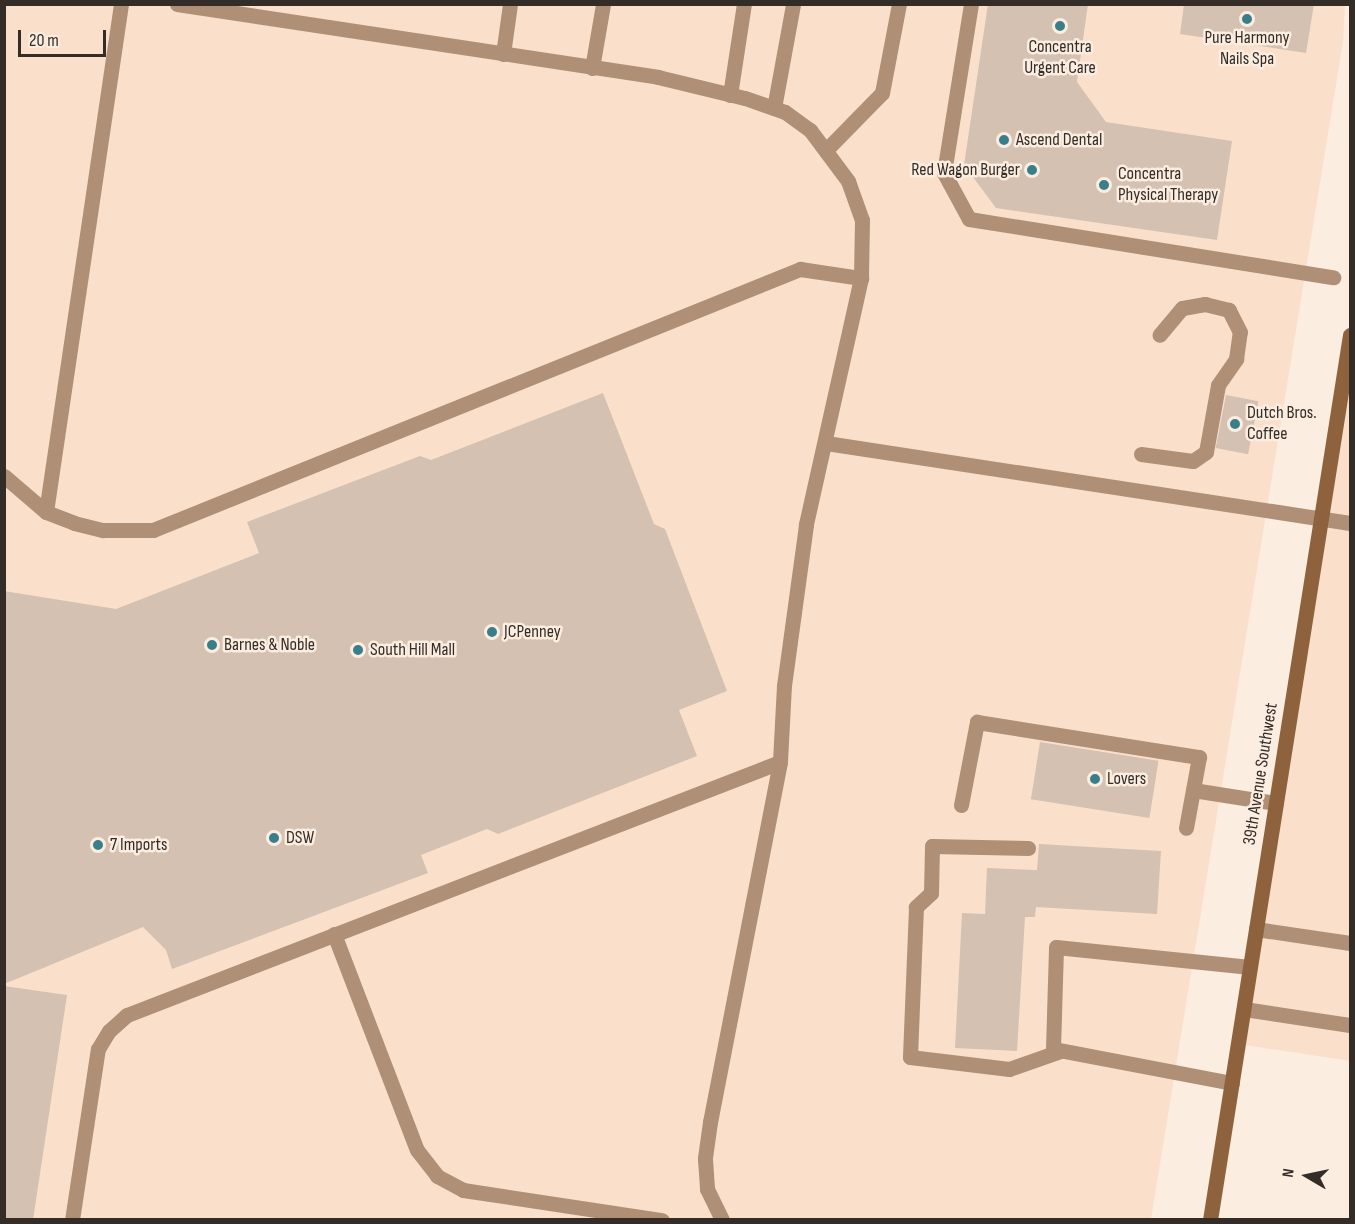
<!DOCTYPE html>
<html>
<head>
<meta charset="utf-8">
<style>
	body { margin:0 }
	#map { position:relative; width:1355px; height:1224px; overflow:hidden; background:#fcede1; font-family:"Sofia Sans Condensed",sans-serif }
	div>[style] { position:absolute }
	.built>* { inset:0; background:#fae0cb }
	.building>* { inset:0; background:#d4c1b2; transform-origin:0 0 }
	.service>* { height:15px; margin:-7.5px; padding:0 7.5px; transform-origin:7.5px; border-radius:7.5px; background:#af9077 }
	.secondary>* { height:15px; margin:-7.5px; padding:0 7.5px; transform-origin:7.5px; border-radius:7.5px; background:#8d623c }
	.dots>* { width:16px; height:16px; translate:-50% -50%; box-sizing:border-box; border:3px solid #fcede1; border-radius:50% }
	span { translate:-50% -50%; white-space:nowrap; text-align:center; line-height:1.15; -webkit-text-stroke:5px #fcede1; paint-order:stroke }
	.poi-label { font-size:18px; color:#342d27 }
	.left { translate:0 -50%; text-align:left }
	.right { translate:-100% -50%; text-align:right }
	.street-label { font-size:18px; color:#342d27 }
	.frame { position:absolute; inset:0; border:6px solid #342d27; pointer-events:none }
	.north { position:absolute; left:1277px; top:1146px; width:60px; height:60px; -webkit-text-stroke:4px #fcede1; paint-order:stroke; rotate:279deg; font-size:16px; font-weight:700; line-height:24px; text-align:center; color:#342d27 }
	.north::after { content:''; display:block; margin:auto; width:21px; height:27px; background:#342d27; clip-path:polygon(50% 0,100% 100%,50% 72%,0 100%) }
	.scale { position:absolute; left:18px; top:30px; width:88px; height:27px; box-sizing:border-box; border:3px solid #342d27; border-top:0; padding-left:8px; font-size:18px; line-height:21px; white-space:nowrap; color:#342d27; -webkit-text-stroke:4px #fcede1; paint-order:stroke }
</style>
</head>
<body>
<div id="map">
	<div class="built">
		<i style="clip-path:polygon(5px 5px,1345px 5px,1343px 42px,1151px 1219px,5px 1220px)"></i>
		<i style="clip-path:polygon(1350px 330px,1350px 1061px,1238px 1044px)"></i>
	</div>
	<div class="building">
		<i style="clip-path:polygon(988px 4px,1088px 4px,1077px 82px,1106px 122px,1232px 141px,1217px 240px,996px 208px,964px 165px)"></i>
		<i style="clip-path:polygon(1184px 4px,1314px 4px,1306px 53px,1180px 34px)"></i>
		<i style="clip-path:polygon(603px 393px,654px 524px,665px 529px,727px 691px,679px 710px,697px 756px,498px 834px,487px 829px,421px 855px,428px 873px,172px 969px,166px 950px,143px 927px,4px 984px,4px 591px,116px 609px,259px 553px,247px 522px,420px 456px,431px 460px)"></i>
		<i style="left:1226px;top:395px;width:33px;height:54px;rotate:11deg"></i>
		<i style="left:1040px;top:742px;width:120px;height:58px;rotate:9deg"></i>
		<i style="clip-path:polygon(1039px 844px,1161px 851px,1157px 914px,1036px 907px,1035px 917px,1025px 917px,1017px 1051px,955px 1048px,962px 913px,985px 914px,987px 868px,1037px 870px)"></i>
		<i style="clip-path:polygon(4px 986px,67px 995px,33px 1220px,4px 1220px)"></i>
	</div>
	<div class="service">
		<i style="left:177px;top:4px;width:487px;rotate:8.6deg"></i>
		<i style="left:658px;top:77px;width:89px;rotate:13.6deg"></i>
		<i style="left:745px;top:98px;width:42px;rotate:19.3deg"></i>
		<i style="left:785px;top:112px;width:31px;rotate:36deg"></i>
		<i style="left:810px;top:130px;width:64px;rotate:53.3deg"></i>
		<i style="left:848px;top:181px;width:41px;rotate:70.3deg"></i>
		<i style="left:862px;top:220px;width:58px;rotate:91deg"></i>
		<i style="left:861px;top:278px;width:253px;rotate:102.6deg"></i>
		<i style="left:806px;top:525px;width:162px;rotate:97.8deg"></i>
		<i style="left:784px;top:685px;width:77px;rotate:93deg"></i>
		<i style="left:780px;top:762px;width:367px;rotate:101deg"></i>
		<i style="left:710px;top:1122px;width:37px;rotate:98deg"></i>
		<i style="left:705px;top:1159px;width:30px;rotate:86deg"></i>
		<i style="left:707px;top:1189px;width:34px;rotate:64deg"></i>
		<i style="left:971px;top:4px;width:171px;rotate:99.1deg"></i>
		<i style="left:944px;top:173px;width:52px;rotate:61.5deg"></i>
		<i style="left:969px;top:219px;width:369px;rotate:9.1deg"></i>
		<i style="left:503px;top:54px;width:50px;rotate:-82deg"></i>
		<i style="left:592px;top:68px;width:65px;rotate:-80.2deg"></i>
		<i style="left:730px;top:95px;width:92px;rotate:-81.3deg"></i>
		<i style="left:774px;top:108px;width:106px;rotate:-79.6deg"></i>
		<i style="left:827px;top:149px;width:78px;rotate:-45.5deg"></i>
		<i style="left:882px;top:93px;width:91px;rotate:-79.2deg"></i>
		<i style="left:826px;top:443px;width:530px;rotate:8.68deg"></i>
		<i style="left:1141px;top:454px;width:52px;rotate:7.7deg"></i>
		<i style="left:1193px;top:461px;width:16px;rotate:-35deg"></i>
		<i style="left:1206px;top:452px;width:68px;rotate:-79.8deg"></i>
		<i style="left:1218px;top:385px;width:32px;rotate:-55deg"></i>
		<i style="left:1236px;top:359px;width:27px;rotate:-82deg"></i>
		<i style="left:1240px;top:332px;width:25px;rotate:-117deg"></i>
		<i style="left:1229px;top:310px;width:25px;rotate:-166deg"></i>
		<i style="left:1205px;top:304px;width:23px;rotate:170deg"></i>
		<i style="left:1182px;top:308px;width:35px;rotate:130deg"></i>
		<i style="left:4px;top:476px;width:55px;rotate:40.6deg"></i>
		<i style="left:46px;top:512px;width:30px;rotate:21deg"></i>
		<i style="left:74px;top:523px;width:30px;rotate:14deg"></i>
		<i style="left:103px;top:530px;width:50px"></i>
		<i style="left:153px;top:530px;width:698px;rotate:-21.97deg"></i>
		<i style="left:800px;top:269px;width:62px;rotate:8.4deg"></i>
		<i style="left:46px;top:512px;width:514px;rotate:-81.6deg"></i>
		<i style="left:1193px;top:790px;width:84px;rotate:8.9deg"></i>
		<i style="left:961px;top:805px;width:85px;rotate:-79.1deg"></i>
		<i style="left:977px;top:722px;width:225px;rotate:9deg"></i>
		<i style="left:1199px;top:757px;width:72px;rotate:100.4deg"></i>
		<i style="left:1028px;top:848px;width:96px;rotate:-178.8deg"></i>
		<i style="left:932px;top:846px;width:47px;rotate:91.2deg"></i>
		<i style="left:931px;top:893px;width:21px;rotate:137deg"></i>
		<i style="left:916px;top:907px;width:150px;rotate:92.3deg"></i>
		<i style="left:910px;top:1057px;width:100px;rotate:6.9deg"></i>
		<i style="left:1009px;top:1069px;width:54px;rotate:-19.4deg"></i>
		<i style="left:1256px;top:929px;width:95px;rotate:8.5deg"></i>
		<i style="left:334px;top:934px;width:231px;rotate:69deg"></i>
		<i style="left:417px;top:1150px;width:33px;rotate:52deg"></i>
		<i style="left:437px;top:1176px;width:30px;rotate:28deg"></i>
		<i style="left:463px;top:1190px;width:201px;rotate:8.6deg"></i>
		<i style="left:1244px;top:1009px;width:107px;rotate:8.6deg"></i>
		<i style="left:1232px;top:1083px;width:182px;rotate:-169.2deg"></i>
		<i style="left:1053px;top:1049px;width:102px;rotate:-88.3deg"></i>
		<i style="left:1056px;top:947px;width:195px;rotate:5.9deg"></i>
		<i style="left:72px;top:1220px;width:173px;rotate:-81.4deg"></i>
		<i style="left:98px;top:1049px;width:21px;rotate:-59deg"></i>
		<i style="left:109px;top:1031px;width:24px;rotate:-42deg"></i>
		<i style="left:127px;top:1015px;width:700px;rotate:-21.18deg"></i>
	</div>
	<div class="secondary">
		<i style="left:1210px;top:1220px;width:896px;rotate:-81.01deg"></i>
	</div>
	<div class="dots">
		<i style="left:1247px;top:19px;background:#397f8b"></i>
		<i style="left:1060px;top:26px;background:#397f8b"></i>
		<i style="left:1004px;top:140px;background:#397f8b"></i>
		<i style="left:1032px;top:170px;background:#397f8b"></i>
		<i style="left:1104px;top:185px;background:#397f8b"></i>
		<i style="left:1235px;top:424px;background:#397f8b"></i>
		<i style="left:492px;top:632px;background:#397f8b"></i>
		<i style="left:212px;top:645px;background:#397f8b"></i>
		<i style="left:358px;top:650px;background:#397f8b"></i>
		<i style="left:1095px;top:779px;background:#397f8b"></i>
		<i style="left:274px;top:838px;background:#397f8b"></i>
		<i style="left:98px;top:845px;background:#397f8b"></i>
	</div>
	<div class="poi-label">
		<span style="left:1247px;top:49px">Pure Harmony<br>Nails Spa</span>
		<span style="left:1060px;top:58px">Concentra<br>Urgent Care</span>
		<span class="left" style="left:1016px;top:140px">Ascend Dental</span>
		<span class="right" style="left:1020px;top:170px">Red Wagon Burger</span>
		<span class="left" style="left:1118px;top:185px">Concentra<br>Physical Therapy</span>
		<span class="left" style="left:1247px;top:424px">Dutch Bros.<br>Coffee</span>
		<span class="left" style="left:504px;top:632px">JCPenney</span>
		<span class="left" style="left:224px;top:645px">Barnes &amp; Noble</span>
		<span class="left" style="left:370px;top:650px">South Hill Mall</span>
		<span class="left" style="left:1107px;top:779px">Lovers</span>
		<span class="left" style="left:286px;top:838px">DSW</span>
		<span class="left" style="left:110px;top:845px">7 Imports</span>
	</div>
	<div class="street-label">
		<span style="left:1261px;top:774px;rotate:-81deg">39th Avenue Southwest</span>
	</div>
	<div class="frame"></div>
	<div class="north">N</div>
	<div class="scale">20 m</div>
</div>
</body>
</html>
